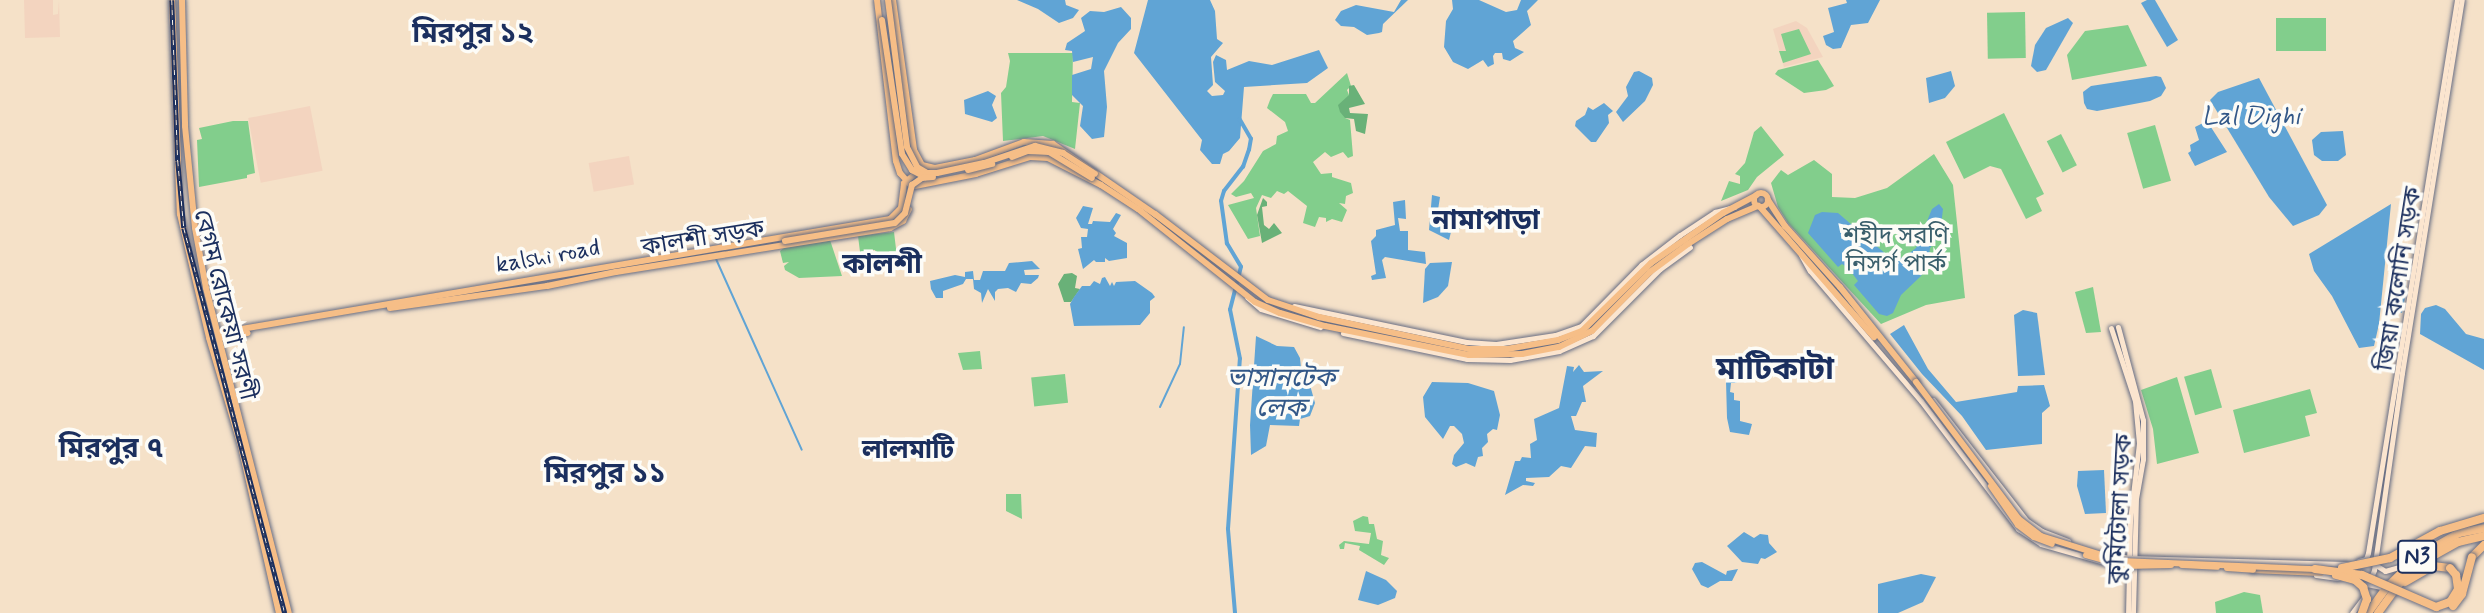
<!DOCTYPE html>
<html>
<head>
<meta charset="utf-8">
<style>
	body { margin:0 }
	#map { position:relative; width:2484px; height:613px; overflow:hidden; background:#f5e1c8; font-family:Mynerve,"Noto Sans Bengali",sans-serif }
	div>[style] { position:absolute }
	.built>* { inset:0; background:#f3d4bf; transform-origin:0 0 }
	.green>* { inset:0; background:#82ce8c; transform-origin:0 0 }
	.forest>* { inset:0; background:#69b178 }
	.water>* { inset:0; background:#60a4d5 }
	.stream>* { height:2px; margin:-1px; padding:0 1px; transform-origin:1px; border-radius:1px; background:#60a4d5 }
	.canal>* { height:3.5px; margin:-1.75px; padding:0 1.75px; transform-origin:1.75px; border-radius:1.75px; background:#60a4d5 }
	.roads { filter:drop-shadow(0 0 2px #676d83) drop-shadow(0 0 2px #676d83) }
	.secondary>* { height:5px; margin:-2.5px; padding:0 2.5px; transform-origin:2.5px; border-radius:2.5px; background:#fbe5cf }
	.primary>* { height:6px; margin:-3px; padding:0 3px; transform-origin:3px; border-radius:3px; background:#f6be87 }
	.primary>.ring { margin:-3px; padding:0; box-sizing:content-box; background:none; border:6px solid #f6be87; border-radius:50% }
	.highway>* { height:8px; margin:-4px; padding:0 4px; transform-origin:4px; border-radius:4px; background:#f6be87 }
	.rail>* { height:4.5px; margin-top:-2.25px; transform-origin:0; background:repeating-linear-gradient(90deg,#fdfcf7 0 5px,#1b2f5e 0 10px); box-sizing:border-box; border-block:2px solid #1b2f5e }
	.bridges { filter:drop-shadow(0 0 2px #676d83) drop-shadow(0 0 2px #676d83) }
	.primary-bridge>* { height:6px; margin:-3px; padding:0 3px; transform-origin:3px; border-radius:3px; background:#f6be87 }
	.highway-bridge>* { height:8px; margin:-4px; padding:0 4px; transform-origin:4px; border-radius:4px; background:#f6be87 }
	span { translate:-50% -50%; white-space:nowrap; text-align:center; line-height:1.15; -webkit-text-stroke:7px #fdfcf7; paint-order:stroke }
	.shield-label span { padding:2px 5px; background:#fdfcf7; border:2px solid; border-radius:5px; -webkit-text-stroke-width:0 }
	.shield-label { font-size:23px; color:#1b2f5e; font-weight:700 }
	.park-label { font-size:24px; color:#3a5f6c }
	.street-label { font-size:24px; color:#1b2f5e }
	.water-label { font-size:26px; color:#335888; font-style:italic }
	.neighbourhood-label { font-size:26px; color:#1b2f5e; font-weight:700 }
	.quarter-label { font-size:28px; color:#1b2f5e; font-weight:700 }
	.district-label { font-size:32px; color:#1b2f5e; font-weight:700 }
</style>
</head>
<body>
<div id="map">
	<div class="built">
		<i style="clip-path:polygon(24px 0,53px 0,53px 15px,58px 14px,59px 0,60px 37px,25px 38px)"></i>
		<i style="clip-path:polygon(1796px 21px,1807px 28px,1823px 57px,1784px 67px,1773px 29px)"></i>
		<i style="left:310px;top:106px;width:66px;height:63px;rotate:79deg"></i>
		<i style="left:629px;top:156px;width:29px;height:41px;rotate:80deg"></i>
	</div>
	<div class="green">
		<i style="left:2025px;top:12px;width:46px;height:38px;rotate:89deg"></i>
		<i style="left:2276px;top:18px;width:50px;height:33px"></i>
		<i style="clip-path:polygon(2128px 25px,2147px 66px,2072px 80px,2067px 55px,2085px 31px)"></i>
		<i style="clip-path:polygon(1799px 29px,1811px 54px,1783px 63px,1779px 51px,1786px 51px,1781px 34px)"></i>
		<i style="clip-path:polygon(1008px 53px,1073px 53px,1072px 102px,1080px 103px,1075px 149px,1043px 136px,1003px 141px,1001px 93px,1006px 87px,1010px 61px)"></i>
		<i style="clip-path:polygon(1818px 60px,1834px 86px,1826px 90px,1804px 93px,1775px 74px,1778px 70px)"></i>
		<i style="clip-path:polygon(1347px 73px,1351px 86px,1347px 90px,1349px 95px,1345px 118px,1350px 120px,1353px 156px,1348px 158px,1343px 152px,1331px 157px,1325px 152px,1313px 162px,1321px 174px,1332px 173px,1332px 177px,1351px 183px,1353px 193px,1346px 196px,1345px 204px,1339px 203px,1347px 210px,1342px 222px,1332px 219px,1326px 222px,1326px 218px,1319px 217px,1315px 227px,1303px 223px,1307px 206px,1288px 191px,1284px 194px,1277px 191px,1271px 198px,1262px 195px,1256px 208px,1260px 236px,1248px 239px,1228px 205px,1254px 198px,1251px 193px,1236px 197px,1231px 194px,1244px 181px,1263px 151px,1276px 144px,1277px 136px,1288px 131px,1285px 122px,1267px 108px,1270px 100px,1273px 94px,1306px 94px,1311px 103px,1315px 103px)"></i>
		<i style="clip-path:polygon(2004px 113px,2044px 194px,2036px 198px,2042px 211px,2026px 219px,2001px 169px,1990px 166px,1964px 179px,1946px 142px)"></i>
		<i style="clip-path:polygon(233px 121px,248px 121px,255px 173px,247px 175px,247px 178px,199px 187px,197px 140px,202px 139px,199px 128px)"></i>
		<i style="left:2155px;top:125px;width:58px;height:29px;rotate:74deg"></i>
		<i style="clip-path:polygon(1761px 126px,1784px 155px,1757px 177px,1748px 190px,1721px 201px,1729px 181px,1740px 184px,1740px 176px,1735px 174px,1745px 163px,1754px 132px)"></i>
		<i style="left:2061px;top:134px;width:35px;height:16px;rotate:63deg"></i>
		<i style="clip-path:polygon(1934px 154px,1953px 185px,1965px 298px,1926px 305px,1881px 324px,1788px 223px,1778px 207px,1771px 183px,1781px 170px,1788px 175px,1814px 160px,1832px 174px,1832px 197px,1855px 198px,1887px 188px)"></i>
		<i style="clip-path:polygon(894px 232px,897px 257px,879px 260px,875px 250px,860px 252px,858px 236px)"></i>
		<i style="clip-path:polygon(830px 240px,842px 276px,799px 278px,785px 270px,784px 266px,789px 262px,783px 263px,780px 251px,785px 247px)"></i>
		<i style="clip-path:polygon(2093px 287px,2101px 332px,2086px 333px,2075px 292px)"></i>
		<i style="clip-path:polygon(980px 351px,982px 369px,963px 370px,958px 353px)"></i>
		<i style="left:2211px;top:369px;width:40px;height:28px;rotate:74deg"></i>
		<i style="left:1065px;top:374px;width:29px;height:34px;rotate:84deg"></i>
		<i style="clip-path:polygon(2177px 377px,2199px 453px,2157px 464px,2153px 429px,2141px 390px)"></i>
		<i style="clip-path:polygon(2310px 389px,2317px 413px,2305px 416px,2310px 436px,2244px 453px,2233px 410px)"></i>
		<i style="clip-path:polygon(1006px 494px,1021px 494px,1022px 519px,1006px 511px)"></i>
		<i style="clip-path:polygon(1363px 516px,1368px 517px,1369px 524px,1374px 524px,1377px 539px,1383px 541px,1381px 555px,1389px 558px,1384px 565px,1359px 550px,1360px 546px,1345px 543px,1344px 549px,1340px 549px,1339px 545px,1344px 541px,1369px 544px,1371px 533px,1355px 531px,1353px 521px)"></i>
		<i style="clip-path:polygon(2244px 592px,2260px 595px,2263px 613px,2216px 613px,2215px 602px)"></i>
	</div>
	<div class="forest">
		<i style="clip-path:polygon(1354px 85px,1365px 104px,1349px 108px,1350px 113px,1368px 114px,1365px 134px,1356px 131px,1354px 119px,1345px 118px,1340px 112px,1338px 105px,1349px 95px,1349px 86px)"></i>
		<i style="clip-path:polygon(1263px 198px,1267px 202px,1267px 206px,1262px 207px,1264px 225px,1269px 229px,1274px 223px,1282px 233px,1262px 243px,1257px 215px)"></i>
		<i style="clip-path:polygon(1072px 273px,1077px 276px,1075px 288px,1080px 289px,1071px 302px,1064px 302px,1058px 284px,1064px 274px)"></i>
	</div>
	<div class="water">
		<i style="clip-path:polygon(1017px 0,1065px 0,1066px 5px,1079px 10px,1073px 18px,1059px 23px,1038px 9px)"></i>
		<i style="clip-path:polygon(1148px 0,1210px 0,1215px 11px,1217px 39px,1223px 43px,1211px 57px,1213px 85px,1207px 91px,1212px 96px,1223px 95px,1225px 91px,1215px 82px,1213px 62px,1216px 55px,1226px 60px,1227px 70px,1249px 61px,1272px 65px,1319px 50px,1328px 68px,1307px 83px,1244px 87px,1240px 138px,1229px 151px,1223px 154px,1220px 164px,1212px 164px,1200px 150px,1202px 140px,1134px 53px)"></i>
		<i style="clip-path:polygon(1401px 0,1408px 0,1383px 24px,1382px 32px,1379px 33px,1367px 35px,1354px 27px,1341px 26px,1335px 20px,1341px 11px,1356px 5px,1394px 12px)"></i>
		<i style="clip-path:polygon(1452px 0,1479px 0,1506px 12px,1517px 10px,1521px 0,1538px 0,1527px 11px,1531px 25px,1513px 41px,1515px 48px,1524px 52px,1510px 61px,1503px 59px,1502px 53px,1495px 53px,1493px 56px,1494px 64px,1488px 67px,1483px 60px,1468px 69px,1453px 62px,1444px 47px,1446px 21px,1453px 9px)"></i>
		<i style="clip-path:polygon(1846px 0,1880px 0,1868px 23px,1851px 25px,1841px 48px,1833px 49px,1826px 45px,1823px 36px,1834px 32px,1828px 8px,1847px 3px)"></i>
		<i style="clip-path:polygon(2147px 0,2155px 0,2178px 40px,2167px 47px,2141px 3px)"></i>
		<i style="clip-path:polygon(1121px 7px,1131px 18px,1131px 29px,1118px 43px,1104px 71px,1107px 107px,1104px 137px,1092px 139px,1080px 126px,1083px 106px,1072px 95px,1072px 75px,1091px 69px,1093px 57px,1073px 62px,1072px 51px,1065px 50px,1067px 43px,1085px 31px,1081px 18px,1090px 11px,1104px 12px)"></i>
		<i style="clip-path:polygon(2068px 18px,2073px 23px,2046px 70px,2037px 72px,2031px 66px,2035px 45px,2046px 28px)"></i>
		<i style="clip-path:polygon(1639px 71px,1652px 78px,1653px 85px,1645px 101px,1623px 122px,1616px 112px,1628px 96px,1626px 87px,1634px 72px)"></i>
		<i style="clip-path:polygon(1951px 71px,1955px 86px,1945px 98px,1929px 103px,1926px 78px)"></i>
		<i style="clip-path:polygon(2156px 76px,2161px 77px,2166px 88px,2161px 96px,2150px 101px,2097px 111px,2087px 109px,2084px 103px,2083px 92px,2091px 86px)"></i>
		<i style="clip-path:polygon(2259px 78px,2327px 205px,2319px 215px,2293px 226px,2269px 197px,2210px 100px,2218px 92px)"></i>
		<i style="clip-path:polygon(988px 91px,996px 96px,992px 105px,997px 118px,992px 122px,965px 114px,964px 100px)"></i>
		<i style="clip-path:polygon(1604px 103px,1613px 111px,1608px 115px,1609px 123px,1596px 142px,1591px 142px,1575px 126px,1576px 121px,1585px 115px,1588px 107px,1593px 110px)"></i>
		<i style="clip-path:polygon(2207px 121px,2227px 152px,2195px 166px,2188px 153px,2191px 151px,2190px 145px,2199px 140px,2195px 127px)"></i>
		<i style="clip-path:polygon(2343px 131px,2346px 155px,2338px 161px,2322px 161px,2314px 155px,2312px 140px,2321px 132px)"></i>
		<i style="clip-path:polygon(1432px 195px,1440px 197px,1438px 210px,1448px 219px,1456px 218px,1461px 228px,1451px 232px,1449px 240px,1429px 230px)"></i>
		<i style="clip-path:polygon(1405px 200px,1406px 219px,1398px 218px,1400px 231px,1408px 231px,1408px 250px,1425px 252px,1426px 264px,1385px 257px,1382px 260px,1386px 278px,1372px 280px,1371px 276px,1376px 274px,1371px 241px,1376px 236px,1376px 230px,1395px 225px,1393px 202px)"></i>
		<i style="clip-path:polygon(1939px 204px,1943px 209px,1940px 235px,1930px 248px,1928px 263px,1921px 276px,1901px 295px,1893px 313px,1887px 316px,1879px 314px,1854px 285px,1858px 281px,1848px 268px,1842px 264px,1838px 267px,1808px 233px,1815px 215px,1822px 212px,1838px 213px,1887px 255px,1903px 258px,1916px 248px,1932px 209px)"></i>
		<i style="clip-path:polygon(2391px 204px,2379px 324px,2374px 346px,2359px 348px,2332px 296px,2314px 271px,2309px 254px)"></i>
		<i style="clip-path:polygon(1083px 206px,1093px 208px,1088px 224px,1092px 224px,1093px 221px,1110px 222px,1116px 213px,1121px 215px,1113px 229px,1116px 233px,1114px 236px,1127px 243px,1127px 258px,1109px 261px,1105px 258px,1105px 262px,1096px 262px,1094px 260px,1083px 269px,1078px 249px,1082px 248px,1081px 237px,1087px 237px,1088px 229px,1081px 228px,1076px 218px)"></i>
		<i style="clip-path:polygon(1032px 261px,1040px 269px,1024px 270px,1025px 275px,1039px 275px,1038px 278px,1031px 284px,1021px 283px,1016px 292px,1008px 288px,998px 289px,995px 292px,995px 301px,988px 289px,982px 303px,981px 293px,974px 289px,973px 279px,966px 279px,963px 284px,943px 291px,943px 298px,936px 298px,931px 289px,930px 281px,955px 275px,965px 277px,965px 272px,973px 271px,974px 280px,980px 280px,983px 271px,1005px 271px,1009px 263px)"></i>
		<i style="clip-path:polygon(1452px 262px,1448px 286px,1438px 297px,1423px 303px,1425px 269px,1430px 263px)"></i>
		<i style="clip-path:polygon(2391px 268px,2405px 273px,2406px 294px,2402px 313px,2387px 307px,2384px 302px,2390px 298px,2387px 291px,2392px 281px)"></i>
		<i style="clip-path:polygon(1105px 277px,1110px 286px,1112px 282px,1114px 286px,1116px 282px,1135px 281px,1152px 293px,1155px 297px,1150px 301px,1150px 313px,1140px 325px,1074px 326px,1070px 304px,1074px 297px,1082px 286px,1090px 286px,1094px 281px,1100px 284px,1102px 278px)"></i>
		<i style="clip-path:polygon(2436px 305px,2445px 309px,2466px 334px,2484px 339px,2484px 370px,2420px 334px,2421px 314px,2425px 308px)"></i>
		<i style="clip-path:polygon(2023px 310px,2037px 313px,2045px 375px,2018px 376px,2014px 315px)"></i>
		<i style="clip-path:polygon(1904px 325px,1928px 369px,1956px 402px,2017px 392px,2018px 386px,2044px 385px,2050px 406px,2042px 413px,2042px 444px,1986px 450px,1962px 416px,1922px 374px,1890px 334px)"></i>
		<i style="clip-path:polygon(1256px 336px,1277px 346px,1294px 347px,1300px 358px,1301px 368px,1314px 376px,1310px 385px,1315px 403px,1310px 416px,1300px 419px,1299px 426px,1270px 425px,1266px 446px,1251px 455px,1250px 425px)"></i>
		<i style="clip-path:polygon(1579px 365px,1584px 372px,1603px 371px,1583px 386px,1586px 402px,1582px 402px,1576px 416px,1571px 416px,1575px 430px,1597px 433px,1596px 447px,1585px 446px,1571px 468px,1561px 466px,1549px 477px,1526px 478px,1526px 481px,1535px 483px,1533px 486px,1523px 485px,1505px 495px,1515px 461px,1520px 461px,1522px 457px,1531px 458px,1530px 444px,1537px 440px,1534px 419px,1559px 408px,1567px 366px,1574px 367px,1573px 372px)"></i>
		<i style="clip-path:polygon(1736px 369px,1733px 378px,1737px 383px,1731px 383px,1730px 392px,1734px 393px,1734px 400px,1740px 401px,1740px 421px,1752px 424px,1749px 435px,1730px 432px,1727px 418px,1726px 381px,1732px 370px)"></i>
		<i style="clip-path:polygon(1432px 382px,1468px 383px,1494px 391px,1500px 415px,1497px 430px,1493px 429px,1487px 434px,1488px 442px,1482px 448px,1483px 456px,1478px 457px,1475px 467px,1466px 463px,1456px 467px,1452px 464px,1454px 455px,1464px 443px,1462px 434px,1454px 426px,1450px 426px,1443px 439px,1425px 417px,1423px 397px)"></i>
		<i style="clip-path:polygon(2104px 470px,2106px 513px,2085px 514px,2077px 486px,2078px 471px)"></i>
		<i style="clip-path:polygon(1744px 532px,1754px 538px,1760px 534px,1768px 535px,1769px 543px,1777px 552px,1765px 559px,1761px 558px,1758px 564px,1742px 562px,1727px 546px)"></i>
		<i style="clip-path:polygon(1702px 562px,1726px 575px,1727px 571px,1738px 569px,1732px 581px,1720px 581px,1708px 588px,1701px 585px,1692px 569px,1695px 563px)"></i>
		<i style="clip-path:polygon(1366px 571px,1386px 580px,1397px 591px,1395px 598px,1378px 605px,1358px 600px)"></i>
		<i style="clip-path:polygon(1921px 574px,1936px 577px,1923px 602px,1898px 613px,1878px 613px,1878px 584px)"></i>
	</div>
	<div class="stream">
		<i style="left:716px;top:259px;width:209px;rotate:65.8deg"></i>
		<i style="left:1160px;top:407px;width:47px;rotate:-65.1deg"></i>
		<i style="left:1180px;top:364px;width:37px;rotate:-84deg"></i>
	</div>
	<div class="canal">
		<i style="left:1235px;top:613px;width:84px;rotate:-94.8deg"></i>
		<i style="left:1228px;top:529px;width:170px;rotate:-86deg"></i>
		<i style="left:1240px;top:359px;width:50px;rotate:-101.5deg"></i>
		<i style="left:1230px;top:310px;width:44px;rotate:-75.7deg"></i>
		<i style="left:1241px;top:267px;width:27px;rotate:-121deg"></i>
		<i style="left:1227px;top:244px;width:43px;rotate:-97.9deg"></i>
		<i style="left:1221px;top:201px;width:10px;rotate:-73deg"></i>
		<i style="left:1224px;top:191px;width:31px;rotate:-52deg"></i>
		<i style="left:1243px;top:167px;width:18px;rotate:-71deg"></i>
		<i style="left:1249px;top:150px;width:11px;rotate:-80deg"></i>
		<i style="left:1251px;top:139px;width:22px;rotate:-120deg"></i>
	</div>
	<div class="roads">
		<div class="secondary">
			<i style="left:1801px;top:255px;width:18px;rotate:61deg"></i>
			<i style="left:1810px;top:271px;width:171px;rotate:49.5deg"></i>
			<i style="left:1921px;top:401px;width:161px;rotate:52.8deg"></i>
			<i style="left:2018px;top:529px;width:27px;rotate:33deg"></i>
			<i style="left:2041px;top:544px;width:87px;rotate:15.9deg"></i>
			<i style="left:1247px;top:297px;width:18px;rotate:41deg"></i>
			<i style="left:1261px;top:309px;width:62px;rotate:17deg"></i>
			<i style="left:1294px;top:306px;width:176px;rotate:11.8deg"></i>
			<i style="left:1466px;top:342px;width:30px;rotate:4deg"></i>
			<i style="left:1496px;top:344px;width:60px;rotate:-8.7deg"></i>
			<i style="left:1555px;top:335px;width:28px;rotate:-19deg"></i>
			<i style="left:1581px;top:326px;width:86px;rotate:-45.5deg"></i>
			<i style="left:1641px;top:265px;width:49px;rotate:-37.6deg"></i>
			<i style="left:1680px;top:235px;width:42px;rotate:-33.3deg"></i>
			<i style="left:1715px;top:212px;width:20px;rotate:-15deg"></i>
			<i style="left:2118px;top:327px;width:96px;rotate:75deg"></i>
			<i style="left:2143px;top:420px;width:39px;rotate:90deg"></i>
			<i style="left:2143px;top:459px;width:40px;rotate:100deg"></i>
			<i style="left:2136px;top:498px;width:115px;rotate:91.5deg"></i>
			<i style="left:2111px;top:328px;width:77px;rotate:71.8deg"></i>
			<i style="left:2135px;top:401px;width:42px;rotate:84.6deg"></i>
			<i style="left:2139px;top:443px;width:79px;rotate:96.6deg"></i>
			<i style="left:2130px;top:521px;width:92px;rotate:91.2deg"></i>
			<i style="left:1343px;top:333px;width:127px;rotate:11.8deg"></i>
			<i style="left:1467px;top:359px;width:43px;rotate:1.3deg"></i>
			<i style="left:1510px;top:360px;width:50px;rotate:-10.4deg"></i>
			<i style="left:1559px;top:351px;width:37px;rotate:-24deg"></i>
			<i style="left:1593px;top:336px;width:95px;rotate:-45deg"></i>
			<i style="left:1660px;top:269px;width:37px;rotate:-36deg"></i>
			<i style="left:1933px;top:400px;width:152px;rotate:52.2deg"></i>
			<i style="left:2026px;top:520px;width:19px;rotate:35deg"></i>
			<i style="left:2042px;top:531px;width:28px;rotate:21deg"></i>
			<i style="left:2105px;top:553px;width:24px;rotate:12deg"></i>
			<i style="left:2128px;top:558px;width:218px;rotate:1.6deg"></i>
			<i style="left:2359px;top:561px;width:7px;rotate:-16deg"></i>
			<i style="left:2366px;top:559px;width:6px;rotate:-72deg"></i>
			<i style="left:2368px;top:553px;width:560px;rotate:-80.86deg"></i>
			<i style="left:2374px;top:564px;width:13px;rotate:32deg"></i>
			<i style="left:2385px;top:571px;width:22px;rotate:-16deg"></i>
			<i style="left:2316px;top:575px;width:22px;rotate:8deg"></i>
			<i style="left:2370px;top:580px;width:11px;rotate:-68deg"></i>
			<i style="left:2374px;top:570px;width:199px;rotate:-81.9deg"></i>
			<i style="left:2402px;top:373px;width:378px;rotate:-80.9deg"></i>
			<i style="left:2361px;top:583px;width:25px;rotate:11deg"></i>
			<i style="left:2352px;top:613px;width:21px;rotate:-53deg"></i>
		</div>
		<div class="primary">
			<i style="left:172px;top:0;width:214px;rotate:87.9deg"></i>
			<i style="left:180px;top:214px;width:127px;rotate:76.8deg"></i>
			<i style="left:209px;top:338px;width:113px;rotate:73.5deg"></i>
			<i style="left:241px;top:446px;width:171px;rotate:77.2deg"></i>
			<i style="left:182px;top:0;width:126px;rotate:88.6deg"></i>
			<i style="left:185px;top:126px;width:102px;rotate:84.4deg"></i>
			<i style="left:195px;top:228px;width:61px;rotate:79.6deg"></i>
			<i style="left:206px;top:288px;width:335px;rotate:75.7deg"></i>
			<i style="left:877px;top:0;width:162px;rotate:83.3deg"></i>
			<i style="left:896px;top:161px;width:13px;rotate:72deg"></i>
			<i style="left:900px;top:173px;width:15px;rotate:48deg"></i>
			<i style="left:910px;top:184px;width:5px;rotate:22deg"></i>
			<i style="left:915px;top:186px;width:62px;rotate:-11.1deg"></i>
			<i style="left:976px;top:174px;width:57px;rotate:-17.5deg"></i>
			<i style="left:1030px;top:157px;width:18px;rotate:3deg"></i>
			<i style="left:1048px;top:158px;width:59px;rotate:27deg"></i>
			<i style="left:1101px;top:185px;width:44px;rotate:33deg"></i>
			<i style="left:1138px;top:209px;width:149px;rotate:38.5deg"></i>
			<i style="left:1255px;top:302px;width:27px;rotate:24deg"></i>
			<i style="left:1280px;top:313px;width:47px;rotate:16.1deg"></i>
			<i style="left:1325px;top:326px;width:147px;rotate:11.4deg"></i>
			<i style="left:1469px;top:355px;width:53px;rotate:-1.1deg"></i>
			<i style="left:1522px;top:354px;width:38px;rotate:-11deg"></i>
			<i style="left:1559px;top:347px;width:37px;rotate:-26deg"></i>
			<i style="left:1592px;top:331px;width:83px;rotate:-45.5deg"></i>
			<i style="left:1650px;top:272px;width:47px;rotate:-36.4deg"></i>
			<i style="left:1688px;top:244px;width:46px;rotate:-32.7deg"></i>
			<i style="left:1727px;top:219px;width:34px;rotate:-23deg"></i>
			<i style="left:893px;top:0;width:151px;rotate:82deg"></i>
			<i style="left:914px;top:150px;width:17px;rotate:62deg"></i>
			<i style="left:922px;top:165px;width:13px;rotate:13deg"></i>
			<i style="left:935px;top:168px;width:41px;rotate:-11.3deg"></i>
			<i style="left:975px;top:160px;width:52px;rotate:-20.2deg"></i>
			<i style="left:1024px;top:142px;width:29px;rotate:4deg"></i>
			<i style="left:1053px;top:144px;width:124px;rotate:34.5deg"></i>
			<i style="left:1155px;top:214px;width:142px;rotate:37.3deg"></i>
			<i style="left:1268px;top:300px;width:54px;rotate:18.4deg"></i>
			<i style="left:1319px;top:317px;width:153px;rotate:12deg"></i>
			<i style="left:1469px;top:349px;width:38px"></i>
			<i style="left:1507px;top:349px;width:52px;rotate:-10deg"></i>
			<i style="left:1558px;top:340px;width:26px;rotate:-21deg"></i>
			<i style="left:1582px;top:331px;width:97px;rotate:-44.6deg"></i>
			<i style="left:1651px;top:263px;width:88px;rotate:-34.8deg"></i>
			<i style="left:1723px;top:213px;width:38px;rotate:-28deg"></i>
			<i class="ring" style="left:1754px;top:193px;width:8px;height:8px"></i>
			<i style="left:1768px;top:200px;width:31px;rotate:57deg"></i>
			<i style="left:1785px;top:226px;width:82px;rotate:48deg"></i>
			<i style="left:1840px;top:287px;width:122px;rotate:51.3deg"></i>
			<i style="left:1760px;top:207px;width:173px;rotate:48.8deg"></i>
			<i style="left:390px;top:308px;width:159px;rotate:-8deg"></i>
			<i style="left:547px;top:286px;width:70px;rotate:-11.5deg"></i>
			<i style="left:616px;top:272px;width:278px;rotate:-9.1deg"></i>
			<i style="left:890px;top:228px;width:15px;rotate:-28deg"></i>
			<i style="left:903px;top:221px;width:13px;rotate:-63deg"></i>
			<i style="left:218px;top:333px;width:682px;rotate:-9.63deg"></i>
			<i style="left:890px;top:219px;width:16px;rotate:-45deg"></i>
			<i style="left:901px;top:208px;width:25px;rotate:-83deg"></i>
			<i style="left:904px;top:183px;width:19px;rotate:-39deg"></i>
			<i style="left:219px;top:338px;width:29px;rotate:-10deg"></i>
			<i style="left:2253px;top:570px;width:68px;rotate:2.5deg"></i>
		</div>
		<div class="highway">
			<i style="left:2472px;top:557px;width:17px;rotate:-45deg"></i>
			<i style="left:2405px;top:582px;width:32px;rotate:-30deg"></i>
			<i style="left:2433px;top:566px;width:17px;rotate:7deg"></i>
			<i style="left:2368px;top:613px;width:31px;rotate:-54deg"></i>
			<i style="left:2386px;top:588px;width:46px;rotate:-44.1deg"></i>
			<i style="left:2419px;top:556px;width:46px;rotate:-29.9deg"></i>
			<i style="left:2459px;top:533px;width:25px;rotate:-11deg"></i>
			<i style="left:2378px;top:613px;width:34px;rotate:-54deg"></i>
			<i style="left:2398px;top:585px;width:35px;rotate:-43deg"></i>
			<i style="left:2424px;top:561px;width:39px;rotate:-29deg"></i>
			<i style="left:2458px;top:542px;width:27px;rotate:-13deg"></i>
		</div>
	</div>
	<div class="rail">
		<i style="left:172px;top:0;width:161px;rotate:87.9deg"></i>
		<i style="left:178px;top:161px;width:67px;rotate:84.9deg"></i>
		<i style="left:184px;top:228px;width:398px;rotate:75.3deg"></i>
	</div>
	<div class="bridges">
		<div class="primary-bridge">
			<i style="left:888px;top:0;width:148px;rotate:82.6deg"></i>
			<i style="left:907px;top:147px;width:22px;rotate:63deg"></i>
			<i style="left:917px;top:167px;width:12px;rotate:31deg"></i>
			<i style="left:927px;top:173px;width:10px"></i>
			<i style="left:937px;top:173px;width:48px;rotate:-12deg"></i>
			<i style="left:984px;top:163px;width:54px;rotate:-18.4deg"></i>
			<i style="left:1035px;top:146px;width:29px;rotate:14deg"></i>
			<i style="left:1063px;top:153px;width:38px;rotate:33deg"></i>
			<i style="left:882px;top:20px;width:135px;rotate:81.5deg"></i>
			<i style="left:902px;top:154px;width:19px;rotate:58deg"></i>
			<i style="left:912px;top:170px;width:15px;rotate:28deg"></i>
			<i style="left:1012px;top:157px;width:17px;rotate:-21deg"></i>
			<i style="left:1028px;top:151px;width:21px;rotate:3deg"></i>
			<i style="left:1049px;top:152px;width:50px;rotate:31.2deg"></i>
			<i style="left:968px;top:170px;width:25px;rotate:-14deg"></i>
			<i style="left:785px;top:241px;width:111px;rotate:-9.3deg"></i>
			<i style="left:895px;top:223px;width:14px;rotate:-45deg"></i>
			<i style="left:905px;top:213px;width:29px;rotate:-76deg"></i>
			<i style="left:912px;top:185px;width:12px;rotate:-35deg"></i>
			<i style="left:922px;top:178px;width:11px;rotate:-5deg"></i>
			<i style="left:1916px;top:382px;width:171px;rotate:53.1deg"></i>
			<i style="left:2019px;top:519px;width:28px;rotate:38deg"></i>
			<i style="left:2041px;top:536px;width:84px;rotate:17.4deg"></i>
			<i style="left:2121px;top:561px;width:194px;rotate:2.4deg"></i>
			<i style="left:1991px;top:486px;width:47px;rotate:55.3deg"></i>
			<i style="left:2018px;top:525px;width:20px;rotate:37deg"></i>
			<i style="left:2034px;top:537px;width:19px;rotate:21deg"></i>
			<i style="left:2086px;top:555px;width:41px;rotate:15.8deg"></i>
			<i style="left:2125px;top:566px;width:46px;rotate:-1.2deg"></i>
			<i style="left:2182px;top:565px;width:35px;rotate:3deg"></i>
			<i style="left:2227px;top:568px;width:26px;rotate:4deg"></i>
		</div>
		<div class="highway-bridge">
			<i style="left:2342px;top:568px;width:49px;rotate:-11.8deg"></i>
			<i style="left:2390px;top:558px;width:57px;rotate:-28.4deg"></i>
			<i style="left:2440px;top:531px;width:46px;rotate:-16.5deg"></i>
			<i style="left:2315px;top:569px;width:47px;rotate:7.3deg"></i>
			<i style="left:2362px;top:575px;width:81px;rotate:23.4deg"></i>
			<i style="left:2436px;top:607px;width:15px;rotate:-20deg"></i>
			<i style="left:2450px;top:602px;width:15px;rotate:-58deg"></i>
			<i style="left:2458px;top:589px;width:14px;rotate:-98deg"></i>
			<i style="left:2456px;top:575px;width:9px;rotate:-131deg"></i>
			<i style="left:2336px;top:575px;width:20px;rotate:15deg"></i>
			<i style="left:2355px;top:580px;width:11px;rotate:41deg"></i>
			<i style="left:2363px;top:587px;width:13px;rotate:72deg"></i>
			<i style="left:2367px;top:599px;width:15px;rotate:110deg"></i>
			<i style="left:2453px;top:606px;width:15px;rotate:-53deg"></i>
			<i style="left:2462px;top:594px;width:38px;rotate:-75deg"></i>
		</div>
	</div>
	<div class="shield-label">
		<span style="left:2417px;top:557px">N3</span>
	</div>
	<div class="park-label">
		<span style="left:1896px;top:251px">শহীদ সরণি<br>নিসর্গ পার্ক</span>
	</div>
	<div class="street-label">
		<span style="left:703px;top:239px;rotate:-9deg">কালশী সড়ক</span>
		<span style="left:548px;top:257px;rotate:-10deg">kalshi road</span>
		<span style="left:2400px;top:279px;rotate:-81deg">জিয়া কলোনি সড়ক</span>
		<span style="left:224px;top:305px;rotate:76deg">বেগম রোকেয়া সরণী</span>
		<span style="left:2121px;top:509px;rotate:-87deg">কুর্মিটোলা সড়ক</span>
	</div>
	<div class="water-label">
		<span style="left:2251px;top:118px">Lal Dighi</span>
		<span style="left:1281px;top:395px">ভাসানটেক<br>লেক</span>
	</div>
	<div class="neighbourhood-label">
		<span style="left:908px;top:452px">লালমাটি</span>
	</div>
	<div class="quarter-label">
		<span style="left:473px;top:35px">মিরপুর ১২</span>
		<span style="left:1486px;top:222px">নামাপাড়া</span>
		<span style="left:882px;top:266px">কালশী</span>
		<span style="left:111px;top:450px">মিরপুর ৭</span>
		<span style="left:605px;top:475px">মিরপুর ১১</span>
	</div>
	<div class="district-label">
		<span style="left:1775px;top:370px">মাটিকাটা</span>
	</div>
</div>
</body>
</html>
